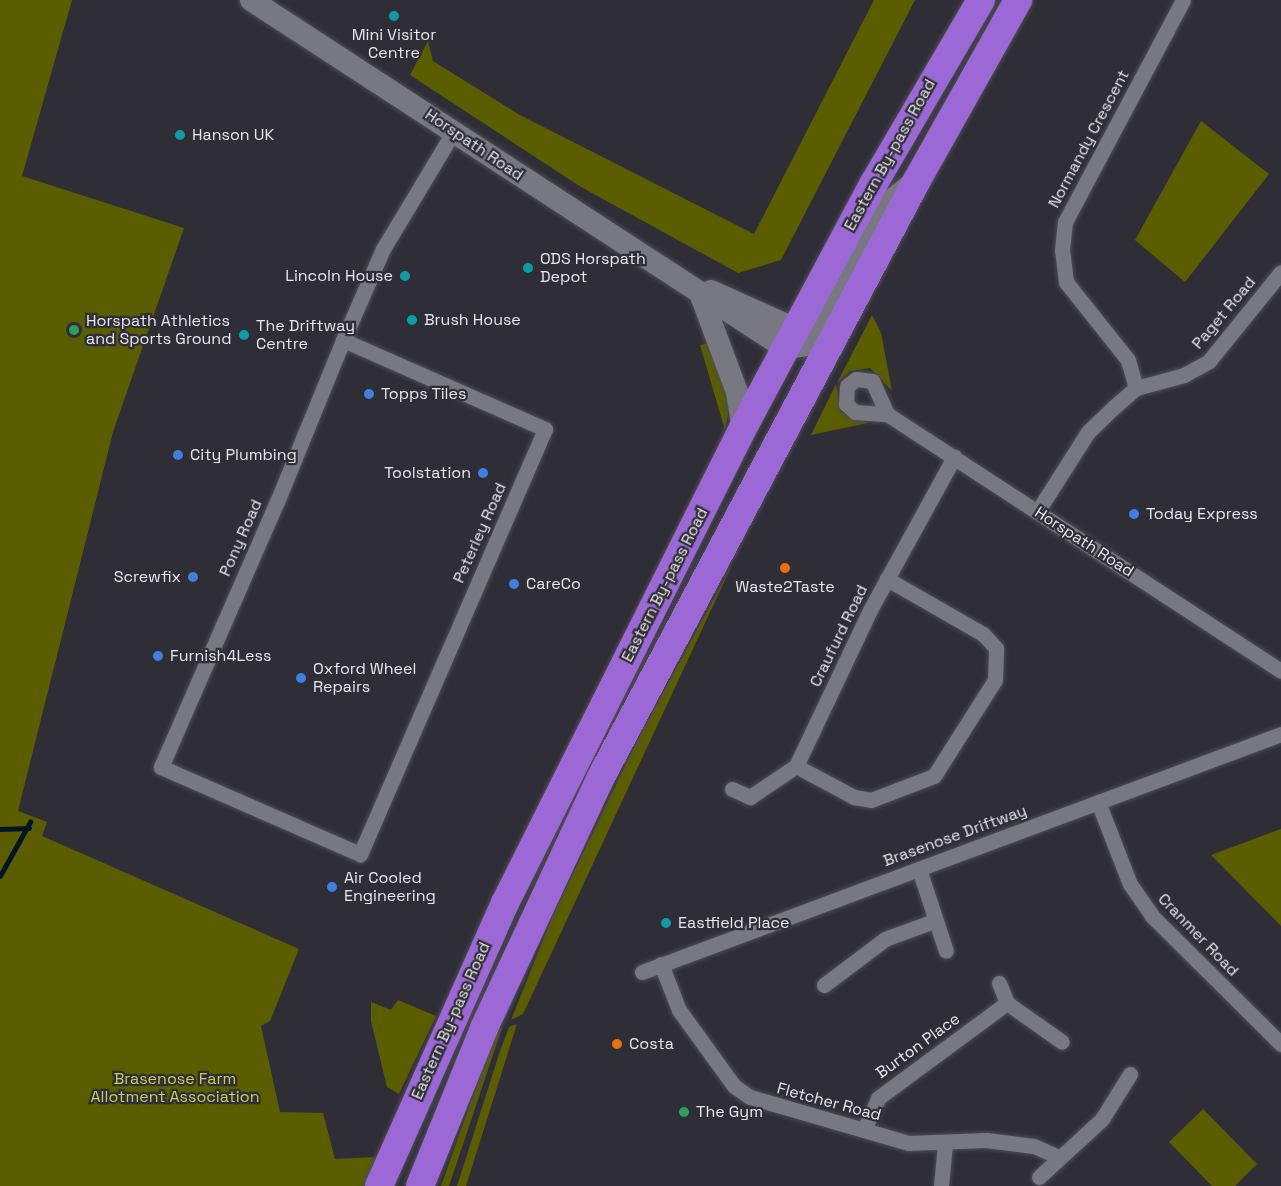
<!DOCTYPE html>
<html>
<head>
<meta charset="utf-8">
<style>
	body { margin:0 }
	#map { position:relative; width:1281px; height:1186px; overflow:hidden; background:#2f2e37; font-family:"Space Grotesk",sans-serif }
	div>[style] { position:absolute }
	.green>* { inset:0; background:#5a5e00 }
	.stream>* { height:4.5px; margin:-2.25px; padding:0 2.25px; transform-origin:2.25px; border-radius:2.25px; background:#031425 }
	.roads { filter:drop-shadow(0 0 2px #4d4c55) drop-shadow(0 0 2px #4d4c55) }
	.street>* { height:15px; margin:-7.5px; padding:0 7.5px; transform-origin:7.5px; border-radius:7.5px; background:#787883 }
	.secondary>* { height:22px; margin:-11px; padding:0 11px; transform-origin:11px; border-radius:11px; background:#787883 }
	.highway>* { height:28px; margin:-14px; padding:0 14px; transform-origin:14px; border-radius:14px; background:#9b68d5 }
	.dots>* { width:16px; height:16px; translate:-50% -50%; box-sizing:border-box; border:3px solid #2f2e37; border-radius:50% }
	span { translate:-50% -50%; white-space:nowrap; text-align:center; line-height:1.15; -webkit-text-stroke:4.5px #2f2e37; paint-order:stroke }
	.poi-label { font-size:16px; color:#e7e7ed }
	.left { translate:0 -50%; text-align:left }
	.right { translate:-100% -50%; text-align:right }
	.street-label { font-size:16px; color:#e7e7ed }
	.park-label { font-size:16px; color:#c8cf5c }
</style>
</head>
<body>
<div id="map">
	<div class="green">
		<i style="clip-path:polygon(0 0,72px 0,22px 176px,184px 228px,113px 432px,18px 811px,47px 822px,42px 836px,299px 949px,270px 1021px,261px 1026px,280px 1112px,323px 1113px,335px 1159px,376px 1157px,365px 1186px,0 1186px)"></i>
		<i style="clip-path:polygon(874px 0,915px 0,781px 260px,738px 273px,581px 187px,410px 75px,428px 41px,433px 61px,518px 114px,754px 234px)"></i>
		<i style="clip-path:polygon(1201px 121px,1269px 174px,1185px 282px,1135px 240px)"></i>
		<i style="clip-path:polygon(872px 315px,881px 333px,892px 391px,870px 368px,850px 371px,837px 383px)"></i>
		<i style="clip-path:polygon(713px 342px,730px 404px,725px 430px,700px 345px)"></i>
		<i style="clip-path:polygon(836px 384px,841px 412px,868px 423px,811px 435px)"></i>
		<i style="clip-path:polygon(732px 565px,523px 1014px,511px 1020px,553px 915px,638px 739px)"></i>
		<i style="clip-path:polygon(1281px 829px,1281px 926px,1211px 855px)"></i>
		<i style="clip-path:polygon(398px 1000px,436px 1016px,399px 1094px,387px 1087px,371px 1021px,371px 1002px,391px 1010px)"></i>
		<i style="clip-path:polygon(517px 1024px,466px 1186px,457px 1186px,500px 1051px,509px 1027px)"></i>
		<i style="clip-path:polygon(497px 1028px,502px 1028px,449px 1186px,441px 1186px)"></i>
		<i style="clip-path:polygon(1203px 1109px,1257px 1164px,1235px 1186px,1212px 1186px,1169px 1142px)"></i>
	</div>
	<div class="stream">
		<i style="left:0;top:829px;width:29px;rotate:-2deg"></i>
		<i style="left:0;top:876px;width:62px;rotate:-60.9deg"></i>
	</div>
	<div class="roads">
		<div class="street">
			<i style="left:343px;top:340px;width:221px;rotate:23.8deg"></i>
			<i style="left:545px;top:429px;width:464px;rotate:113.5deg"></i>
			<i style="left:360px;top:854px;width:217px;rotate:-156.4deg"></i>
			<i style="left:161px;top:767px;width:289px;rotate:-66.4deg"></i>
			<i style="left:277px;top:502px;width:175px;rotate:-67.8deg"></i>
			<i style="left:343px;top:340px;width:99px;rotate:-66.3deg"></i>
			<i style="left:383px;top:249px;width:138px;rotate:-59deg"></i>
			<i style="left:1136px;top:388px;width:29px;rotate:-106deg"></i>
			<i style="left:1128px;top:360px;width:100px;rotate:-128.5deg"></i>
			<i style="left:1066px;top:282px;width:32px;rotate:-97deg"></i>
			<i style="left:1062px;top:250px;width:28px;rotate:-84deg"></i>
			<i style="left:1065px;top:222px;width:251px;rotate:-62deg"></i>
			<i style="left:887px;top:414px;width:36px;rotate:-114deg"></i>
			<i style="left:872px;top:381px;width:16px;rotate:-173deg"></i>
			<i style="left:856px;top:379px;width:11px;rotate:142deg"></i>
			<i style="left:847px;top:386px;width:18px;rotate:93deg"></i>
			<i style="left:846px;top:404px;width:12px;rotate:42deg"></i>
			<i style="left:855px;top:412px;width:32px;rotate:4deg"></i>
			<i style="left:887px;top:414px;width:470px;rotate:33.1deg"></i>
			<i style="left:1037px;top:512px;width:95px;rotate:-57.5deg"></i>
			<i style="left:1088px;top:432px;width:36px;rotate:-44deg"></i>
			<i style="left:1114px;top:407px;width:29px;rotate:-41deg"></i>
			<i style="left:1136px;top:388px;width:50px;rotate:-15.2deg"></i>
			<i style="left:1184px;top:375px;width:29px;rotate:-29deg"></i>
			<i style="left:1209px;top:361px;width:114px;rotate:-51deg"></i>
			<i style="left:796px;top:766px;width:66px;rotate:28.1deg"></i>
			<i style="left:854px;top:797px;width:17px;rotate:10deg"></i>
			<i style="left:871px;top:800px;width:67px;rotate:-20.9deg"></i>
			<i style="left:934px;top:776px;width:114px;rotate:-57.6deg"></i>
			<i style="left:995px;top:680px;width:32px;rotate:-88deg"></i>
			<i style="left:996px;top:648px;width:19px;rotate:-133deg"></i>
			<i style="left:983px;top:634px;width:111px;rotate:-150.2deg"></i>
			<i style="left:732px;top:789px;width:20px;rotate:24deg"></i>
			<i style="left:750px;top:797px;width:55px;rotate:-34deg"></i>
			<i style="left:796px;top:766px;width:173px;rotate:-64.6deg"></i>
			<i style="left:870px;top:610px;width:175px;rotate:-61.2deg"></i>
			<i style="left:1098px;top:802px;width:88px;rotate:68.7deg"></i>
			<i style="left:1130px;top:884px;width:39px;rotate:55deg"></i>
			<i style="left:1152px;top:916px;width:182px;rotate:44.8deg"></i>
			<i style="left:919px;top:869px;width:86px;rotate:71.8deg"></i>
			<i style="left:661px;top:964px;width:49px;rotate:68.6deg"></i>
			<i style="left:679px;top:1010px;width:94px;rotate:54.1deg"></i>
			<i style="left:734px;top:1086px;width:19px;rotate:35deg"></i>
			<i style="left:750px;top:1097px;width:165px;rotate:16.2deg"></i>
			<i style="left:908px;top:1143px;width:78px;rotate:-2.2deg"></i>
			<i style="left:986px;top:1140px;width:48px;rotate:7.1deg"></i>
			<i style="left:1034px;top:1146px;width:27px;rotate:24deg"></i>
			<i style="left:642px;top:972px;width:682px;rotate:-20.43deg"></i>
			<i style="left:999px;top:983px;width:22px;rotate:68deg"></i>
			<i style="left:1007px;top:1003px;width:67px;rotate:35.3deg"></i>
			<i style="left:824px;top:985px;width:76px;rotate:-37deg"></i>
			<i style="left:885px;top:939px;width:52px;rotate:-20.2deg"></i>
			<i style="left:864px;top:1130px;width:35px;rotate:-66deg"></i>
			<i style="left:878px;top:1098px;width:160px;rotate:-36.4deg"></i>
			<i style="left:1039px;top:1177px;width:86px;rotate:-42.6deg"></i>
			<i style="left:1102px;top:1119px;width:53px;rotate:-58.1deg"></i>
			<i style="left:941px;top:1186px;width:42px;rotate:-84.6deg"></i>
		</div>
		<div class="secondary">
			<i style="left:251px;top:0;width:637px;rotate:33.09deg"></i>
			<i style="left:785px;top:348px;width:25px;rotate:-7deg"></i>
			<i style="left:810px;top:345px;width:162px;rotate:-61.2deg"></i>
			<i style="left:888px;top:203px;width:32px;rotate:-39deg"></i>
			<i style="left:711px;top:291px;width:78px;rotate:24.3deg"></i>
			<i style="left:782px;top:323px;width:29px;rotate:38deg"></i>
			<i style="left:700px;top:293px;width:106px;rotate:69.5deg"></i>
			<i style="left:737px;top:392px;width:36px;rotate:81deg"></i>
		</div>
		<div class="highway">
			<i style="left:379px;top:1186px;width:310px;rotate:-66deg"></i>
			<i style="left:505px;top:903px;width:531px;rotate:-63.39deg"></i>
			<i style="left:743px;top:428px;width:278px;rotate:-61.9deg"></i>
			<i style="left:874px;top:183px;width:212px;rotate:-59.7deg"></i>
			<i style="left:420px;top:1186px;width:170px;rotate:-67.9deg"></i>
			<i style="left:484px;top:1028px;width:277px;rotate:-65deg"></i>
			<i style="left:601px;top:777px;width:673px;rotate:-62.1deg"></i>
			<i style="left:916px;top:182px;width:209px;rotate:-60.7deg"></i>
		</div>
	</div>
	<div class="dots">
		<i style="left:394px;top:16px;background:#0f9aa8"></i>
		<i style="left:180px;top:135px;background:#0f9aa8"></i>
		<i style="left:528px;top:268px;background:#0f9aa8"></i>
		<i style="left:405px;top:276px;background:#0f9aa8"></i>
		<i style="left:412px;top:320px;background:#0f9aa8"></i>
		<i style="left:74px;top:330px;background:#2e9e5b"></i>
		<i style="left:244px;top:335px;background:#0f9aa8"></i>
		<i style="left:369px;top:394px;background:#3f7fe0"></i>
		<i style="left:178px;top:455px;background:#3f7fe0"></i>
		<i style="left:483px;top:473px;background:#3f7fe0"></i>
		<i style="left:1134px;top:514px;background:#3f7fe0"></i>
		<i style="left:785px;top:568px;background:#e8710a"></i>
		<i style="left:193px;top:577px;background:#3f7fe0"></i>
		<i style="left:514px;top:584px;background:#3f7fe0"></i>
		<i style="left:158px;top:656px;background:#3f7fe0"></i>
		<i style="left:301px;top:678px;background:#3f7fe0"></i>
		<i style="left:332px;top:887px;background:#3f7fe0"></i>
		<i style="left:666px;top:923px;background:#0f9aa8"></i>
		<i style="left:617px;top:1044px;background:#e8710a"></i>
		<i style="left:684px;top:1112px;background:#2e9e5b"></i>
	</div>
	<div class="poi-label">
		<span style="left:394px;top:44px">Mini Visitor<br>Centre</span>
		<span class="left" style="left:192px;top:135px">Hanson UK</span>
		<span class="left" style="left:540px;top:268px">ODS Horspath<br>Depot</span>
		<span class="right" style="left:393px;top:276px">Lincoln House</span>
		<span class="left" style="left:424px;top:320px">Brush House</span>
		<span class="left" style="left:86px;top:330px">Horspath Athletics<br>and Sports Ground</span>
		<span class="left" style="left:256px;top:335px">The Driftway<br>Centre</span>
		<span class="left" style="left:381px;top:394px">Topps Tiles</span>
		<span class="left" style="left:190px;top:455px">City Plumbing</span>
		<span class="right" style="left:471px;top:473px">Toolstation</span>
		<span class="left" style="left:1146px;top:514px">Today Express</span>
		<span class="right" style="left:181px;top:577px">Screwfix</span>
		<span class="left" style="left:526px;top:584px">CareCo</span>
		<span style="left:785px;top:587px">Waste2Taste</span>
		<span class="left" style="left:170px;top:656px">Furnish4Less</span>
		<span class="left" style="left:313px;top:678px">Oxford Wheel<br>Repairs</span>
		<span class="left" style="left:344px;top:887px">Air Cooled<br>Engineering</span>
		<span class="left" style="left:678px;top:923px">Eastfield Place</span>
		<span class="left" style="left:629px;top:1044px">Costa</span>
		<span class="left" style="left:696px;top:1112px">The Gym</span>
	</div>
	<div class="street-label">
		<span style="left:1089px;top:139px;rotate:-62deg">Normandy Crescent</span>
		<span style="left:474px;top:145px;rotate:34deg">Horspath Road</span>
		<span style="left:890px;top:155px;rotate:-61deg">Eastern By-pass Road</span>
		<span style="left:1224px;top:313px;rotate:-50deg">Paget Road</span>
		<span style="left:480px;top:533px;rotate:-66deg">Peterley Road</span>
		<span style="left:241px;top:538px;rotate:-66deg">Pony Road</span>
		<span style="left:1084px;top:542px;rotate:33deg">Horspath Road</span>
		<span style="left:665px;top:585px;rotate:-63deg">Eastern By-pass Road</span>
		<span style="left:839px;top:636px;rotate:-64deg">Craufurd Road</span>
		<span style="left:955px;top:836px;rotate:-20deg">Brasenose Driftway</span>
		<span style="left:1198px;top:935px;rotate:46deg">Cranmer Road</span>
		<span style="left:451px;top:1021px;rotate:-66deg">Eastern By-pass Road</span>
		<span style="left:918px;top:1046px;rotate:-36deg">Burton Place</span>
		<span style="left:829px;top:1102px;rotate:15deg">Fletcher Road</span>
	</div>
	<div class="park-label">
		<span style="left:175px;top:1088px">Brasenose Farm<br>Allotment Association</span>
	</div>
</div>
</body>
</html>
